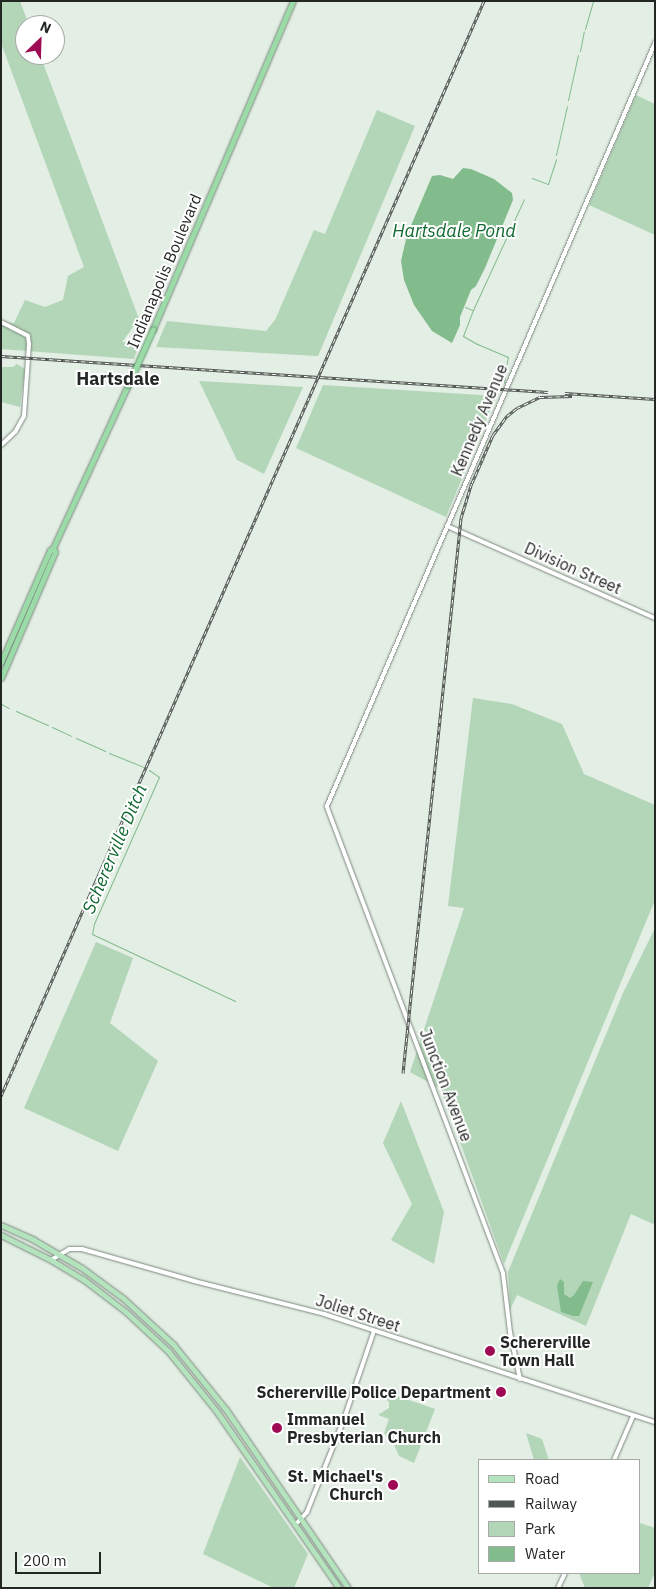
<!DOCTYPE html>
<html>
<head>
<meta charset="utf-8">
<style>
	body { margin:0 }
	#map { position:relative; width:656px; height:1589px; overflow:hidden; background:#e3eee4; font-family:"IBM Plex Sans",sans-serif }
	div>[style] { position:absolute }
	.green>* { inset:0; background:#b3d5b8 }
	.water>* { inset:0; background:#82bb8c }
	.stream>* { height:1px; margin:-0.5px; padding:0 0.5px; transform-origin:0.5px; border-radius:0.5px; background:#82bb8c }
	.roads { filter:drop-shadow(0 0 1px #7d877e) drop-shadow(0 0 1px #7d877e) }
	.tertiary>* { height:4px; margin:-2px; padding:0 2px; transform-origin:2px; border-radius:2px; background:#fff }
	.primary>* { height:5px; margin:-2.5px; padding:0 2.5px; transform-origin:2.5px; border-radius:2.5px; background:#b4e4be }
	.trunk>* { height:5px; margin:-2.5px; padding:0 2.5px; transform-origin:2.5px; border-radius:2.5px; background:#9bdba8 }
	.rail>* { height:3px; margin-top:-1.5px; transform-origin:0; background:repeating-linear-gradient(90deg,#fff 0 4px,#515652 0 8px); box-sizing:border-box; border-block:1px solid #515652 }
	.bridges { filter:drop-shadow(0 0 1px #61966c) drop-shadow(0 0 1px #61966c) }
	.trunk-bridge>* { height:5px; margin:-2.5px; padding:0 2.5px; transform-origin:2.5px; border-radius:2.5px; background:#9bdba8 }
	.dots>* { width:14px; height:14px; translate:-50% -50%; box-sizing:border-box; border:2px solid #fff; border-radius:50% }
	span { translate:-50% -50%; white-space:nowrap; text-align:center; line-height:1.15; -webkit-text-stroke:4px #fff; paint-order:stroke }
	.street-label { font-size:16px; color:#232724 }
	.poi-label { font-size:16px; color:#232724; font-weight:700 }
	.left { translate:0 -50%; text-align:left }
	.right { translate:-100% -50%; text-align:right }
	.water-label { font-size:18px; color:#0f682f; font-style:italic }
	.neighbourhood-label { font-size:18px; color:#232724; font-weight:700 }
	.frame { position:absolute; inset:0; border:2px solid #232724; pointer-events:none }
	.legend { position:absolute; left:478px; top:1459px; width:162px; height:115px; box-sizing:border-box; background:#fff; border:1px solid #a7a9a7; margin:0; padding:6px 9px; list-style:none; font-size:15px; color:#232724 }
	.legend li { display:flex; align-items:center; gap:10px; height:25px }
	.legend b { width:25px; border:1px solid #a7a9a7 }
	.north { position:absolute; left:15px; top:15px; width:50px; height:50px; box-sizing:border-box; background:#fff; border:1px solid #a7a9a7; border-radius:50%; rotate:24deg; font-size:14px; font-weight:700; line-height:20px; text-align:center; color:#232724 }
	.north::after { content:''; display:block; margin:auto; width:18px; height:22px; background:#9e0a54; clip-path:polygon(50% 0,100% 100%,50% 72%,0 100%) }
	.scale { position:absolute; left:15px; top:1552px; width:86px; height:22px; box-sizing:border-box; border:2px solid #232724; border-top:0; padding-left:6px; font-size:15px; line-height:18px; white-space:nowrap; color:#232724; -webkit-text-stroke:4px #fff; paint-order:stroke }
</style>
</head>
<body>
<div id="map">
	<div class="green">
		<i style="clip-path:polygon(1px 1px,20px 1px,29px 25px,25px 25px,25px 55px,40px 55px,139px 319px,122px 342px,139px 343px,134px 359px,1px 349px,1px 322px,14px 323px,25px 300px,45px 307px,63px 300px,68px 276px,84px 267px,1px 43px)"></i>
		<i style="clip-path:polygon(636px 95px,655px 104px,655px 235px,589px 205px)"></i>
		<i style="clip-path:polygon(377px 110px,415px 126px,318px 356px,156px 347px,167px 321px,266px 331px,275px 320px,314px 230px,325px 234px)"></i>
		<i style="clip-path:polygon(17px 364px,25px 369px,20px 407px,1px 402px,1px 367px,13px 367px)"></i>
		<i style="clip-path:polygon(199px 381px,303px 387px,264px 474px,237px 460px)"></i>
		<i style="clip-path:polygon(323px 385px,496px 396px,446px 517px,296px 448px)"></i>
		<i style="clip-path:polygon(473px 698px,512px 704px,562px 724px,584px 774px,655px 805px,655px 900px,504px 1264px,441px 1089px,410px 1072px,464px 908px,448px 906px)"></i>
		<i style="clip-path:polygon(655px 928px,655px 1222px,653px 1224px,631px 1214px,586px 1326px,517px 1295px,510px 1310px,508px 1272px,623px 993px)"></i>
		<i style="clip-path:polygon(96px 942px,133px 958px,110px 1023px,158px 1061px,118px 1151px,24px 1108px)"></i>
		<i style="clip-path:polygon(401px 1101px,444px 1212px,434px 1264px,391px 1240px,412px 1204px,383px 1143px)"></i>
		<i style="clip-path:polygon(386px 1392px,435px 1409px,414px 1463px,399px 1456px,393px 1442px,384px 1433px,389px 1419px,378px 1415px,389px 1408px,389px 1402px,384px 1397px)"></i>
		<i style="clip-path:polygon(526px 1433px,542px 1439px,549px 1460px,534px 1460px)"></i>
		<i style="clip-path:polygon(240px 1457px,308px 1554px,294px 1588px,274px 1588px,203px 1554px)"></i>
		<i style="clip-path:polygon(640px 1523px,655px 1528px,655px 1572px,648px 1588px,585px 1588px,579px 1573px,640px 1573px)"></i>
	</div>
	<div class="water">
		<i style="clip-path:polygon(463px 168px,471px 169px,494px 179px,512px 193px,513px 200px,485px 268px,476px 286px,471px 290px,460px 317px,460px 325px,452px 343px,432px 331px,414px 305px,404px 280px,401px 261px,407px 235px,432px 176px,440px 175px,453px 179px)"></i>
		<i style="clip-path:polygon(560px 1279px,564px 1282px,564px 1294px,570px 1298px,574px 1295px,583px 1281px,593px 1282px,579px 1316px,573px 1316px,561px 1312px,557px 1286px)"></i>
	</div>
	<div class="stream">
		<i style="left:585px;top:29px;width:29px;rotate:-74deg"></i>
		<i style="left:580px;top:51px;width:20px;rotate:-79deg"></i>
		<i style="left:568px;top:100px;width:46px;rotate:-77.5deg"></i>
		<i style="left:556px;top:155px;width:50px;rotate:-77.3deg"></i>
		<i style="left:532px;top:178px;width:17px;rotate:21deg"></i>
		<i style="left:548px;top:184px;width:26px;rotate:-72deg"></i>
		<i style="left:465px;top:307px;width:8px;rotate:23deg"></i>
		<i style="left:505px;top:372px;width:15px;rotate:-79deg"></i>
		<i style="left:508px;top:357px;width:34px;rotate:-157deg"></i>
		<i style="left:477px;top:344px;width:16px;rotate:-150deg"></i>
		<i style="left:463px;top:336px;width:28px;rotate:-69deg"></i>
		<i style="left:473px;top:310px;width:122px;rotate:-65.3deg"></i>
		<i style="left:504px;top:383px;width:6px;rotate:-81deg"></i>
		<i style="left:1px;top:704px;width:9px;rotate:27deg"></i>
		<i style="left:16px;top:711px;width:35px;rotate:24deg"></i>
		<i style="left:52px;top:727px;width:21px;rotate:25deg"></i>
		<i style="left:76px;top:738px;width:32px;rotate:24deg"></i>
		<i style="left:109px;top:753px;width:37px;rotate:22deg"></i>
		<i style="left:149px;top:770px;width:12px;rotate:35deg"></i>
		<i style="left:159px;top:777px;width:161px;rotate:113.9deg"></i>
		<i style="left:94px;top:924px;width:10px;rotate:101deg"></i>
		<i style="left:92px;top:934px;width:158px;rotate:25.1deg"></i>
	</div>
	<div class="roads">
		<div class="tertiary">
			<i style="left:1px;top:322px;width:30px;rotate:27deg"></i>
			<i style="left:28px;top:336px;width:8px;rotate:83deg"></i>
			<i style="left:29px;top:344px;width:72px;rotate:94deg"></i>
			<i style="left:24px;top:416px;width:18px;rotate:119deg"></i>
			<i style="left:15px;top:432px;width:19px;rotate:137deg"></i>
			<i style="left:447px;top:526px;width:227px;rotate:23.9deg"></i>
			<i style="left:51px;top:1260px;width:21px;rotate:-31deg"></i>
			<i style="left:69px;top:1249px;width:13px"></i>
			<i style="left:82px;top:1249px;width:116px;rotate:15.9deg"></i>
			<i style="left:194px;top:1281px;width:134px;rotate:14.2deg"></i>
			<i style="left:324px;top:1314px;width:348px;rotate:18.1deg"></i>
			<i style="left:520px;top:1379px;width:48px;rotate:-102deg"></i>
			<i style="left:510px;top:1332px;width:59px;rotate:-96.8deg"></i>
			<i style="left:503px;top:1273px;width:499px;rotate:-110.7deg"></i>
			<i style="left:327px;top:806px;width:831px;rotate:-66.74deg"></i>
			<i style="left:614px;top:1460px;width:48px;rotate:-66.6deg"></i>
			<i style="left:295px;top:1525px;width:18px;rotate:-47deg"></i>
			<i style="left:307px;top:1512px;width:100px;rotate:-68.3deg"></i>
			<i style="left:344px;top:1419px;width:93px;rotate:-71.2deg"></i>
			<i style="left:558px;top:1588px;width:17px;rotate:-65deg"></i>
		</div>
		<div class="primary">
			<i style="left:1px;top:1225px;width:36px;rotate:24deg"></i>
			<i style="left:34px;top:1240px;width:56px;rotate:30.3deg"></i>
			<i style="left:82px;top:1268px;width:52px;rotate:36.4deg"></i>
			<i style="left:124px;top:1299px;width:67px;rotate:42.6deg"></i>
			<i style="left:173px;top:1344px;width:86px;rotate:51.1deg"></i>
			<i style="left:227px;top:1411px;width:214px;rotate:55.6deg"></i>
			<i style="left:1px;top:1235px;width:56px;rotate:26.6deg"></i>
			<i style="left:51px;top:1260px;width:37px;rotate:31deg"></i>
			<i style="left:83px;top:1279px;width:54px;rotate:37.5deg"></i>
			<i style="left:126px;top:1312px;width:57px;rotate:42.9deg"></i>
			<i style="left:168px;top:1351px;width:78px;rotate:51.2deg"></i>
			<i style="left:217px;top:1412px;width:214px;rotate:55.3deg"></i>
		</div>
		<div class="trunk">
			<i style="left:153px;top:329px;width:357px;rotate:-66.9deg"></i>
			<i style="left:1px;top:662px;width:122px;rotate:-66.4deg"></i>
			<i style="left:50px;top:550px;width:4px;rotate:-34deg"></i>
			<i style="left:53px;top:548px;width:179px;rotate:-65.3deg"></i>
			<i style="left:1px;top:678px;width:137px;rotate:-66.8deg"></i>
			<i style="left:55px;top:552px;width:4px;rotate:-117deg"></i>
		</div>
	</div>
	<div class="rail">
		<i style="left:1px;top:356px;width:548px;rotate:3.77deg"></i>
		<i style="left:565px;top:393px;width:90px;rotate:3.8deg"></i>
		<i style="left:403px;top:1073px;width:558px;rotate:-84.03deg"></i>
		<i style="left:461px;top:518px;width:37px;rotate:-73deg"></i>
		<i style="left:472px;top:483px;width:52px;rotate:-66.4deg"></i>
		<i style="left:493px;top:435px;width:24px;rotate:-54deg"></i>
		<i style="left:507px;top:416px;width:13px;rotate:-39deg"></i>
		<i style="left:517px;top:408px;width:25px;rotate:-26deg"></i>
		<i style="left:540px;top:397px;width:32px;rotate:-2deg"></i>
		<i style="left:1px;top:1096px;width:1197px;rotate:-66.2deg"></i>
	</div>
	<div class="bridges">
		<div class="trunk-bridge">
			<i style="left:128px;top:385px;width:61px;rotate:-65.9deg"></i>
		</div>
	</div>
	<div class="dots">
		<i style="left:490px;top:1351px;background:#9e0a54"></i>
		<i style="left:501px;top:1392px;background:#9e0a54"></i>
		<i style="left:277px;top:1428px;background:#9e0a54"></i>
		<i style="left:393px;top:1485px;background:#9e0a54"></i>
	</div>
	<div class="street-label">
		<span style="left:164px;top:271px;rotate:-67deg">Indianapolis Boulevard</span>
		<span style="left:479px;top:420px;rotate:-67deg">Kennedy Avenue</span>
		<span style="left:573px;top:568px;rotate:24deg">Division Street</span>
		<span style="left:446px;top:1085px;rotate:69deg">Junction Avenue</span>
		<span style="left:358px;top:1313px;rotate:18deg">Joliet Street</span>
	</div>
	<div class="poi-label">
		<span class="left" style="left:500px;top:1351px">Schererville<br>Town Hall</span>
		<span class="right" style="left:491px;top:1392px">Schererville Police Department</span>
		<span class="left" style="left:287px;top:1428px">Immanuel<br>Presbyterian Church</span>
		<span class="right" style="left:383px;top:1485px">St. Michael's<br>Church</span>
	</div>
	<div class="water-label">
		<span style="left:454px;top:231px">Hartsdale Pond</span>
		<span style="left:115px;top:849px;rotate:-67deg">Schererville Ditch</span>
	</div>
	<div class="neighbourhood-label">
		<span style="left:118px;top:379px">Hartsdale</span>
	</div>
	<div class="frame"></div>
	<ul class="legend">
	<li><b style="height:6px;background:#b4e4be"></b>Road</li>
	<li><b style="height:6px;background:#515652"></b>Railway</li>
	<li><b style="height:14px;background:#b3d5b8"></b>Park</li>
	<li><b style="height:14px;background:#82bb8c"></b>Water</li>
	</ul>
	<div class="north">N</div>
	<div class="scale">200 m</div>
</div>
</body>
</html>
